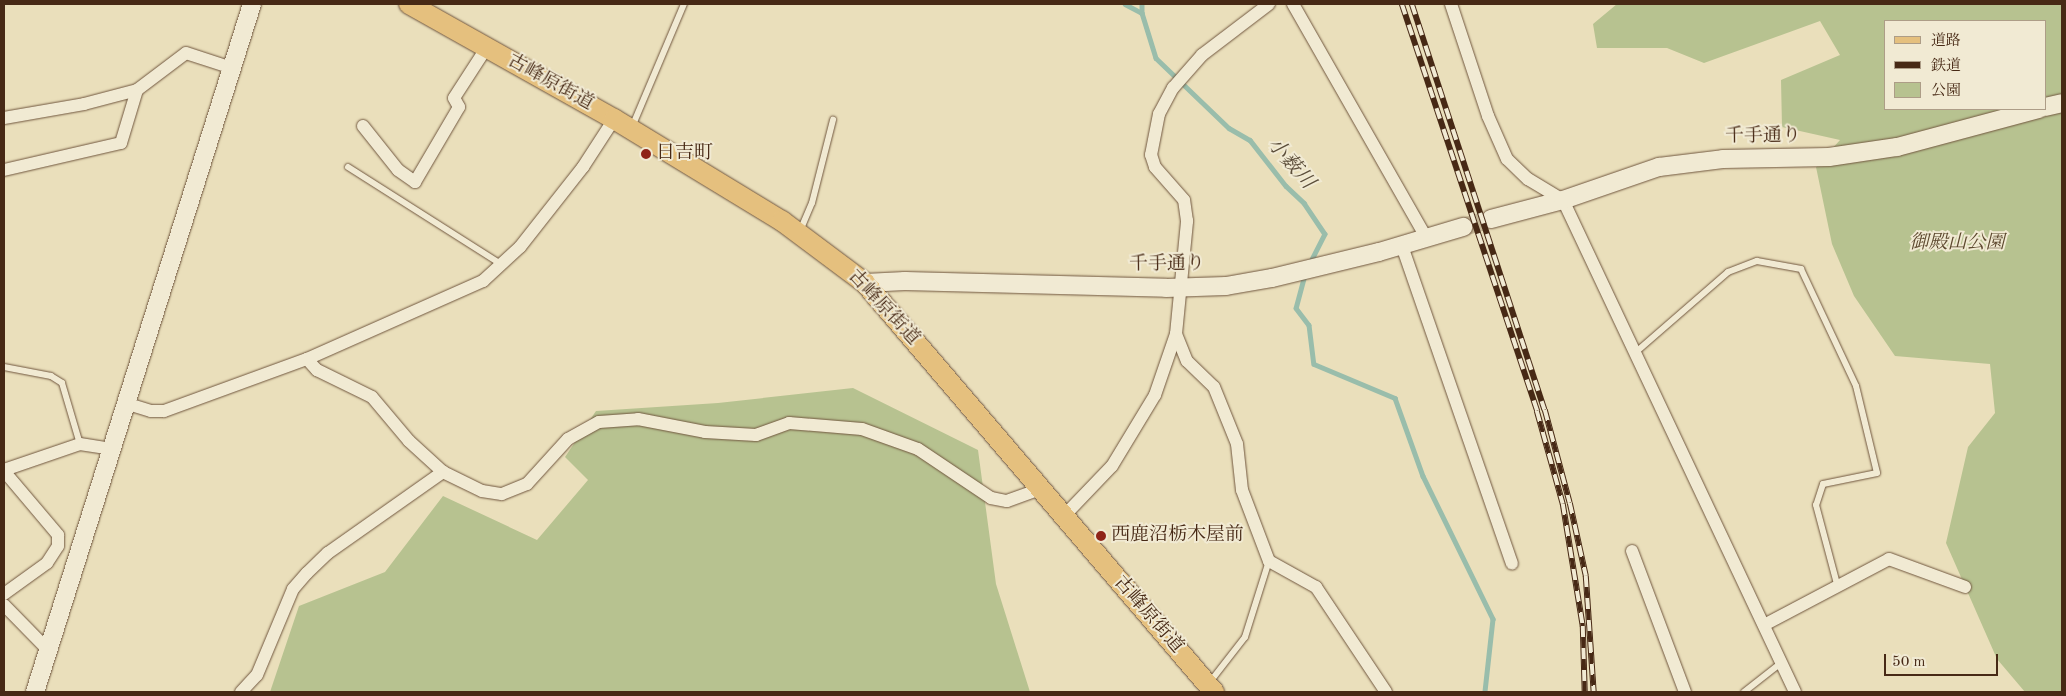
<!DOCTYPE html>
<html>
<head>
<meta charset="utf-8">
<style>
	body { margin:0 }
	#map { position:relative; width:2066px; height:696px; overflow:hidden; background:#eadfbb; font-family:"Old Standard TT","Noto Serif JP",serif }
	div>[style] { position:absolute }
	.green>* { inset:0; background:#b7c290 }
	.stream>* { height:4.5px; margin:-2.25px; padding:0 2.25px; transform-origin:2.25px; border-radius:2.25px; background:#99bdab }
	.secondary-tunnel>* { height:18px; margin-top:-9px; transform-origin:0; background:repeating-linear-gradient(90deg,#c9bb9a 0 18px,transparent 0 27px) }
	.roads { filter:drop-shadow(0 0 1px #70563e) drop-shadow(0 0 1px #70563e) }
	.lane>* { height:6px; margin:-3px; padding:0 3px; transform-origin:3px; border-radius:3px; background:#f1ead3 }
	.street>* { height:12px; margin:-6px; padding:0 6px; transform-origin:6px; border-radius:6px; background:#f1ead3 }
	.secondary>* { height:18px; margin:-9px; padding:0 9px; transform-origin:9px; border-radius:9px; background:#f1ead3 }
	.primary>* { height:20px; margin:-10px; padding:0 10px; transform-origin:10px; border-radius:10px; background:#e5c07e }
	.rail>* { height:5.5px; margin-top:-2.75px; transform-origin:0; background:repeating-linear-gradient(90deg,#f1ead3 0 11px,#472915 0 22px); box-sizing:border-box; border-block:1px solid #472915 }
	.dots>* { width:14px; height:14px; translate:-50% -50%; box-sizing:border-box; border:2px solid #f1ead3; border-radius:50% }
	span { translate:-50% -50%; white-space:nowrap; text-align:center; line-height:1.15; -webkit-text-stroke:4px #f1ead3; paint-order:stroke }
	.street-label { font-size:19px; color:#472915 }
	.poi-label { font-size:19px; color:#472915 }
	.left { translate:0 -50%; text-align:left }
	.park-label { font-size:19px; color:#5d482e; font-style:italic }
	.water-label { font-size:20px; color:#5c4e3a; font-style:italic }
	.frame { position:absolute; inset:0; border:5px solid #472915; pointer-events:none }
	.legend { position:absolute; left:1884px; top:20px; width:162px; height:90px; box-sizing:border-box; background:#f1ead3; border:1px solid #ad9d87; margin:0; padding:6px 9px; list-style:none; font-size:15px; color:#472915 }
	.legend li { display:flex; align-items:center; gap:10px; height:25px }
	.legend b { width:25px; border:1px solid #ad9d87 }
	.scale { position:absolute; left:1884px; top:654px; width:114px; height:22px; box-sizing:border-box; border:2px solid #472915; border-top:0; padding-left:6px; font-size:15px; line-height:18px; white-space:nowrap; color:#472915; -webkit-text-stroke:4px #f1ead3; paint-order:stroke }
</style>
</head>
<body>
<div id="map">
	<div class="green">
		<i style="clip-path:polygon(evenodd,1617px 4px,2062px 4px,2062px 692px,2025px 692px,1997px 659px,1946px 543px,1968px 447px,1995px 413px,1990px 364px,1895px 356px,1854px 296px,1832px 244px,1816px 167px,1840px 140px,1782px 127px,1781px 80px,1840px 55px,1820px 21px,1704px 63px,1667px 48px,1597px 48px,1593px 24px,1617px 4px,1885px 21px,2045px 21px,2045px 109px,1885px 109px,1885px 21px)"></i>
		<i style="clip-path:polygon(853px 388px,978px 450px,996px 584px,1030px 692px,270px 692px,299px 606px,385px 572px,443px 496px,537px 540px,588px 480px,565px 457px,596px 411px,718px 403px)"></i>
	</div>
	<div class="stream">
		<i style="left:1125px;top:4px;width:19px;rotate:28deg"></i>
		<i style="left:1142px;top:4px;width:9px;rotate:90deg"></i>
		<i style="left:1142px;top:13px;width:47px;rotate:72.7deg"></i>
		<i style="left:1156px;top:58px;width:101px;rotate:43.8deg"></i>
		<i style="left:1229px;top:128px;width:24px;rotate:30deg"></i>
		<i style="left:1250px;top:140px;width:58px;rotate:52deg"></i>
		<i style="left:1286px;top:186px;width:25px;rotate:43deg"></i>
		<i style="left:1304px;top:203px;width:37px;rotate:56deg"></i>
		<i style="left:1325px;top:234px;width:34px;rotate:117deg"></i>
		<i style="left:1305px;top:275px;width:34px;rotate:105deg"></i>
		<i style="left:1296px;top:308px;width:21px;rotate:53deg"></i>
		<i style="left:1309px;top:325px;width:39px;rotate:83deg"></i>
		<i style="left:1314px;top:364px;width:88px;rotate:22.8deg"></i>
		<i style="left:1395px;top:398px;width:83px;rotate:70.3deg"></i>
		<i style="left:1423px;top:476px;width:159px;rotate:63.9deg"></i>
		<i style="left:1493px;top:619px;width:73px;rotate:96.3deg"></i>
	</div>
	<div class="secondary-tunnel">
		<i style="left:1463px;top:227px;width:29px;rotate:-16deg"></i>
	</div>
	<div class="roads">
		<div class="lane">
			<i style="left:632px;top:127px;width:134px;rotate:-67.1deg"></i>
			<i style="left:348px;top:167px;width:181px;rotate:32.4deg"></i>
			<i style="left:800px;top:231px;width:30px;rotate:-67deg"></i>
			<i style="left:812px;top:203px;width:86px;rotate:-75.8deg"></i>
			<i style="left:1636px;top:352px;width:122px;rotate:-41deg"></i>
			<i style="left:1728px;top:272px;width:31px;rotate:-21deg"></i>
			<i style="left:1757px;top:261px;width:45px;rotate:10.3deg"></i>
			<i style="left:1801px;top:269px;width:129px;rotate:64.8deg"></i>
			<i style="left:1856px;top:386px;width:89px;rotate:76.4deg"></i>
			<i style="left:1877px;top:473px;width:55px;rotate:168.5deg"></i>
			<i style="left:1823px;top:484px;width:22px;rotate:108deg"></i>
			<i style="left:1816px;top:505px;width:82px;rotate:75.1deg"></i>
			<i style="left:4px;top:367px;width:48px;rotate:10.8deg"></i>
			<i style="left:51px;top:376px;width:13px;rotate:32deg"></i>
			<i style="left:62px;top:383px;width:64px;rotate:73.6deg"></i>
			<i style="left:1210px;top:682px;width:57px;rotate:-52.1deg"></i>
			<i style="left:1245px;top:637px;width:80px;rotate:-72.5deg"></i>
			<i style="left:1744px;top:692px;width:47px;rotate:-38.1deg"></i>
		</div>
		<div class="street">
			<i style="left:1293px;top:4px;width:271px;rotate:60.3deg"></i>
			<i style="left:1451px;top:4px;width:118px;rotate:71.7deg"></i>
			<i style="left:1488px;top:116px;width:47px;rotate:66.2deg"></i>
			<i style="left:1507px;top:159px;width:29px;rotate:44deg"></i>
			<i style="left:1528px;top:179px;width:41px;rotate:31deg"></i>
			<i style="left:1563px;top:200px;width:544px;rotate:64.75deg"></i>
			<i style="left:4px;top:118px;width:81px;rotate:-9.9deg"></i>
			<i style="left:84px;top:104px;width:55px;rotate:-14.8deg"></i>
			<i style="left:137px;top:90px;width:61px;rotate:-37.1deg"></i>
			<i style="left:186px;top:53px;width:48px;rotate:18.1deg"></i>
			<i style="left:363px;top:126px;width:56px;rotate:51.5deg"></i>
			<i style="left:398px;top:170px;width:21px;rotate:35deg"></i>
			<i style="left:415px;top:182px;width:87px;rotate:-59.6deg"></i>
			<i style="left:459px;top:107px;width:10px;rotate:-119deg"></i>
			<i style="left:454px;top:98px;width:61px;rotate:-57.1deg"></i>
			<i style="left:4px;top:170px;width:120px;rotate:-13deg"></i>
			<i style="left:121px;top:143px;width:55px;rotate:-73.2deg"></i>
			<i style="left:1402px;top:246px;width:336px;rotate:70.9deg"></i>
			<i style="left:1176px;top:334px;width:29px;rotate:68deg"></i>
			<i style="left:1187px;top:361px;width:37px;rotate:44deg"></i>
			<i style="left:1214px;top:387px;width:61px;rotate:68deg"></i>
			<i style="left:1237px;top:444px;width:46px;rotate:83.8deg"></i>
			<i style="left:1242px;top:490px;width:76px;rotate:69.2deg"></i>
			<i style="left:1269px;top:561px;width:54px;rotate:29deg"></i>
			<i style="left:1316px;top:587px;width:126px;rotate:56.3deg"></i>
			<i style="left:307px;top:359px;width:15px;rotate:48deg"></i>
			<i style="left:317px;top:370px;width:61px;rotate:26.1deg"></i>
			<i style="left:372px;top:397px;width:57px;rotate:49.9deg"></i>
			<i style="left:409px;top:441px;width:46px;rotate:42.4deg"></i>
			<i style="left:443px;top:472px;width:43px;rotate:26deg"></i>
			<i style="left:482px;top:491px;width:20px;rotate:9deg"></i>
			<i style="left:502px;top:494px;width:27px;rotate:-22deg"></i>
			<i style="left:527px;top:484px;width:61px;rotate:-47.7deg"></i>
			<i style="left:568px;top:439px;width:35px;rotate:-29deg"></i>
			<i style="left:599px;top:422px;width:39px;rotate:-4deg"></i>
			<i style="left:638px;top:419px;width:68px;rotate:11deg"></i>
			<i style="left:705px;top:432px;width:51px;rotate:3.4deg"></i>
			<i style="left:756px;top:435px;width:35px;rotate:-20deg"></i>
			<i style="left:789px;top:423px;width:73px;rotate:4.7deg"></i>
			<i style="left:862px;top:429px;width:59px;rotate:19.7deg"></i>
			<i style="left:918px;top:449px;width:88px;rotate:33.9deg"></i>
			<i style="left:991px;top:498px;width:16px;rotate:11deg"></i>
			<i style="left:1007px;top:501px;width:35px;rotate:-20deg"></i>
			<i style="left:125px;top:403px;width:27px;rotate:17deg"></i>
			<i style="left:151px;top:411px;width:13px"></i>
			<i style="left:164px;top:411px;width:152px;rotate:-20deg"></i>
			<i style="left:307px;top:359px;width:193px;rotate:-23.9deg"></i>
			<i style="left:483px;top:281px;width:50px;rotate:-42.6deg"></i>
			<i style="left:520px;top:247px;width:102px;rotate:-51.8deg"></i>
			<i style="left:583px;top:167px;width:57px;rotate:-57.1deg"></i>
			<i style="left:4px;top:470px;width:80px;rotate:-18.9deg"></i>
			<i style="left:80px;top:444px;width:30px;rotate:9deg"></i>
			<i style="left:4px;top:471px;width:84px;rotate:49.8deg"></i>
			<i style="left:58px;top:535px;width:11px;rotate:90deg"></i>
			<i style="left:58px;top:546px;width:20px;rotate:123deg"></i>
			<i style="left:47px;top:563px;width:53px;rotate:144.2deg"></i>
			<i style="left:1064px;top:516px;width:69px;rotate:-46.2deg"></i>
			<i style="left:1112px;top:466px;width:83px;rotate:-58.8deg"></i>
			<i style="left:1155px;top:395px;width:65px;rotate:-71deg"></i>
			<i style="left:1176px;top:334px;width:114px;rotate:-84.4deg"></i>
			<i style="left:1187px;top:221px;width:21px;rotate:-98deg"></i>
			<i style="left:1184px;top:200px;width:44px;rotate:-131.3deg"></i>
			<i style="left:1155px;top:167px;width:13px;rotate:-108deg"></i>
			<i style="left:1151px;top:155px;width:42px;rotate:-79deg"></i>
			<i style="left:1159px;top:114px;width:30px;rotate:-62deg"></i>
			<i style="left:1173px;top:88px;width:44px;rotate:-48.7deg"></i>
			<i style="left:1202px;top:55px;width:84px;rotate:-37.3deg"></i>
			<i style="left:1632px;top:551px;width:151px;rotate:69.4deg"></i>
			<i style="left:4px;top:605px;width:63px;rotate:45.6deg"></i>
			<i style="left:1764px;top:625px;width:141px;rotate:-27.8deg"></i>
			<i style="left:1889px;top:559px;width:81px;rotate:20.2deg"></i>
			<i style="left:241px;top:692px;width:23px;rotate:-47deg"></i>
			<i style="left:257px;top:675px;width:93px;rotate:-67.3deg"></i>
			<i style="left:293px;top:589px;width:21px;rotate:-49deg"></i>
			<i style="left:307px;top:573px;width:29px;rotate:-44deg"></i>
			<i style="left:328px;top:553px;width:141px;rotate:-35.2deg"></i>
		</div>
		<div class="secondary">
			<i style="left:2045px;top:107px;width:17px;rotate:-13deg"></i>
			<i style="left:1491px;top:219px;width:74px;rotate:-14.8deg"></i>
			<i style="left:1563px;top:200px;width:102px;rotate:-19deg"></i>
			<i style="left:1659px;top:167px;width:64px;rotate:-7.1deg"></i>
			<i style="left:1723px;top:159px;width:106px;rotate:-1.1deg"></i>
			<i style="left:1829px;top:157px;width:69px;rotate:-8.4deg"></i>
			<i style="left:1897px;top:147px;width:147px;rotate:-15deg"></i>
			<i style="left:865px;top:283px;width:40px;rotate:-2.9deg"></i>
			<i style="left:905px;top:281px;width:261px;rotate:1.5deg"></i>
			<i style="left:1166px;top:288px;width:60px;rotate:-1.9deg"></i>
			<i style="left:1226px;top:286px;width:47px;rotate:-9.9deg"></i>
			<i style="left:1272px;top:278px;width:110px;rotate:-13.7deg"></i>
			<i style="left:1379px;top:252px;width:88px;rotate:-16.6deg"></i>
			<i style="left:35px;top:692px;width:721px;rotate:-72.49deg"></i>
		</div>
		<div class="primary">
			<i style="left:409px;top:4px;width:235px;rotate:29.3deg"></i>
			<i style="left:614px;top:119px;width:197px;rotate:31.3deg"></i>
			<i style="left:782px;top:221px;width:104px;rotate:36.8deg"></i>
			<i style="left:865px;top:283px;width:538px;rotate:49.53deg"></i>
		</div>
	</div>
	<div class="rail">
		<i style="left:1402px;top:4px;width:429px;rotate:71.6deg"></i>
		<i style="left:1537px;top:411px;width:97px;rotate:74.4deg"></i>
		<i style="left:1563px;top:504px;width:124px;rotate:80.7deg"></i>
		<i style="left:1583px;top:626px;width:66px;rotate:88.3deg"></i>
		<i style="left:1412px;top:4px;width:427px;rotate:71.9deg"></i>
		<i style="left:1545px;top:410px;width:96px;rotate:75deg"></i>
		<i style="left:1570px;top:503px;width:75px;rotate:77.6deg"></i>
		<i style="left:1586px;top:576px;width:116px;rotate:86.1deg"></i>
	</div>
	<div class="dots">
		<i style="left:646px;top:154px;background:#8f2418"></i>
		<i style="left:1101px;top:536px;background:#8f2418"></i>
	</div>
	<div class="street-label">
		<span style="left:550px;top:83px;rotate:29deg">古峰原街道</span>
		<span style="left:1763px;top:137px;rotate:-1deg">千手通り</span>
		<span style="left:1167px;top:265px;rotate:-1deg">千手通り</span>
		<span style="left:883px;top:308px;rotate:47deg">古峰原街道</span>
		<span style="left:1148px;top:615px;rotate:49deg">古峰原街道</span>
	</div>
	<div class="poi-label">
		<span class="left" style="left:656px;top:154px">日吉町</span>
		<span class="left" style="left:1111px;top:536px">西鹿沼栃木屋前</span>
	</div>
	<div class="park-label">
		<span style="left:1957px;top:244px">御殿山公園</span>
	</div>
	<div class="water-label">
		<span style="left:1290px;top:164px;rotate:49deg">小薮川</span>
	</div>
	<div class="frame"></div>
	<ul class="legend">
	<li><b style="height:6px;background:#e5c07e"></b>道路</li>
	<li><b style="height:6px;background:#472915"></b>鉄道</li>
	<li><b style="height:14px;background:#b7c290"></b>公園</li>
	</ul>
	<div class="scale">50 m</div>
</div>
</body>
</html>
